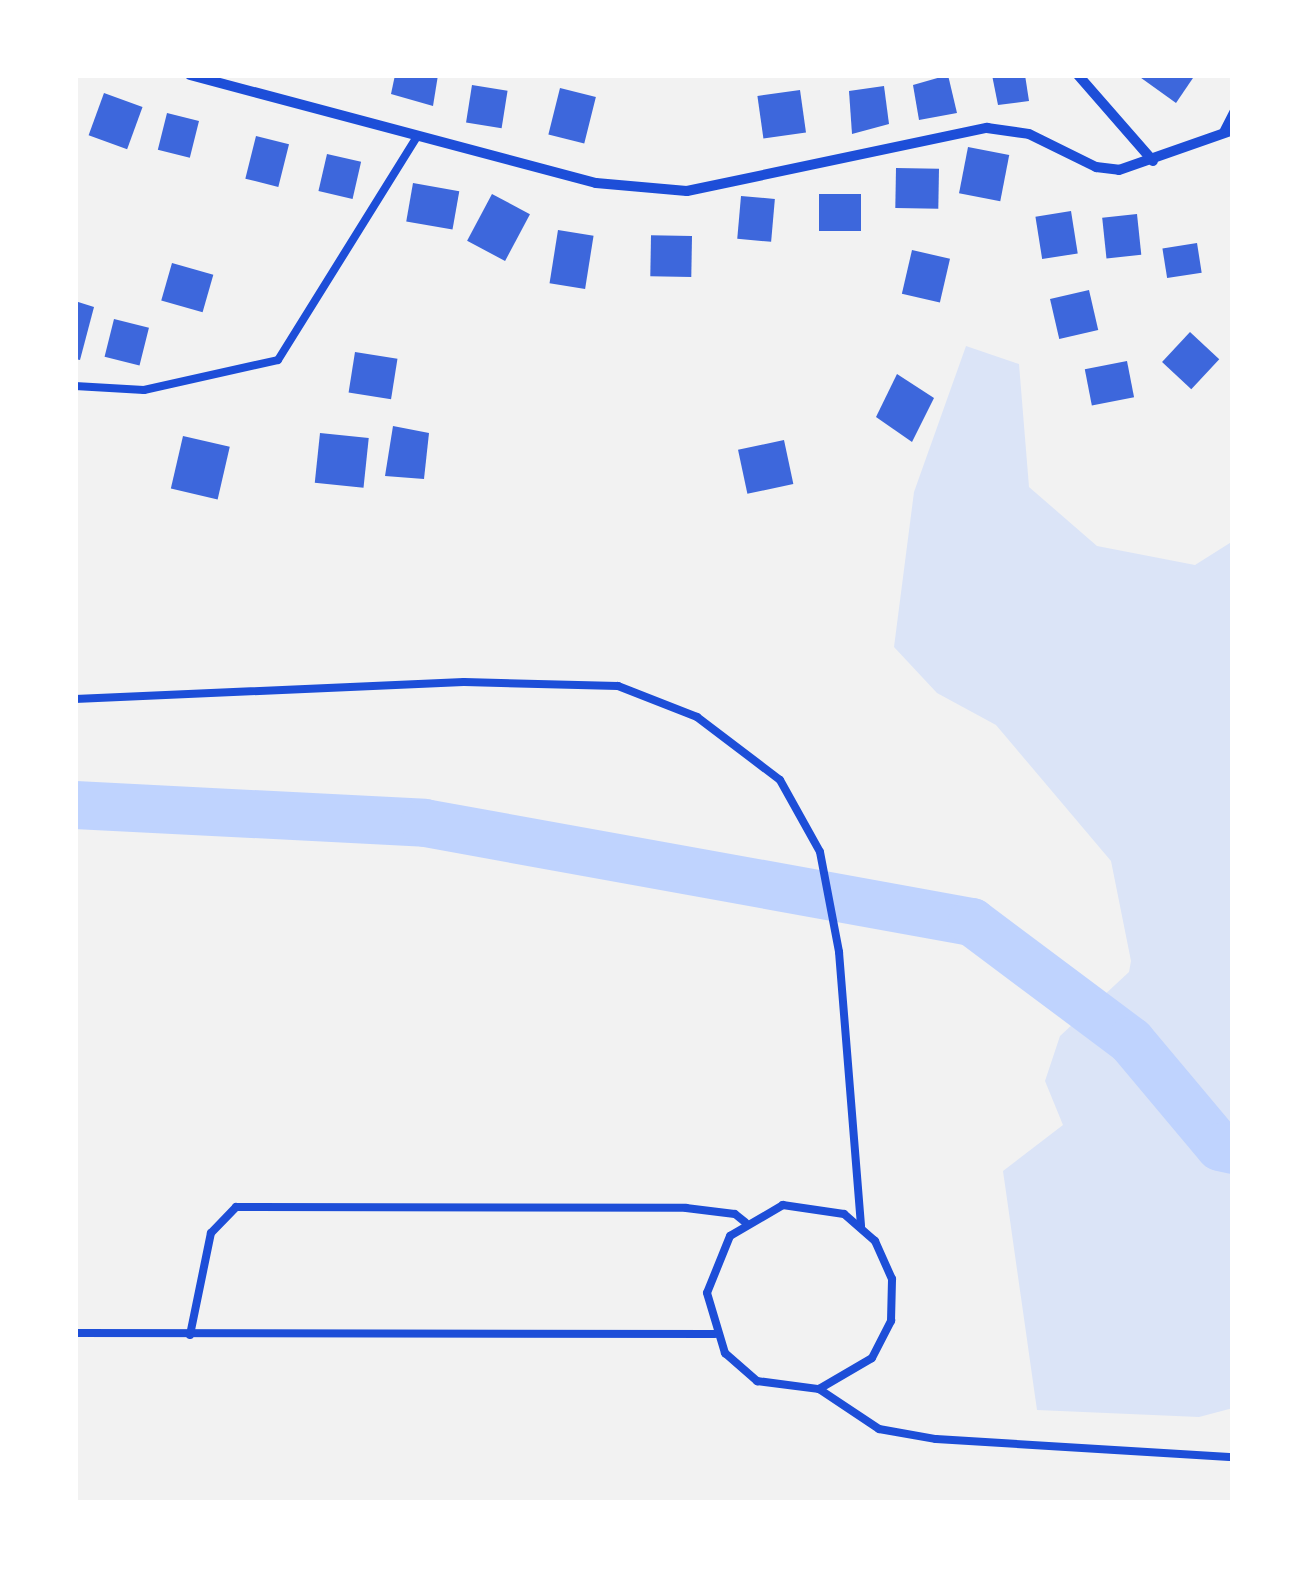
<!DOCTYPE html>
<html>
<head>
<meta charset="utf-8">
<style>
	body { margin:0 }
	#map { position:relative; width:1308px; height:1578px; overflow:hidden; background:#f2f2f2; font-family:Mulish,sans-serif }
	div>[style] { position:absolute }
	.green>* { inset:0; background:#dbe4f7 }
	.river>* { height:48px; margin:-24px; padding:0 24px; transform-origin:24px; border-radius:24px; background:#bfd3fe }
	.building>* { inset:0; background:#3d67dc; transform-origin:0 0 }
	.service>* { height:8px; margin:-4px; padding:0 4px; transform-origin:4px; border-radius:4px; background:#1d4ed8 }
	.minor>* { height:10px; margin:-5px; padding:0 5px; transform-origin:5px; border-radius:5px; background:#1d4ed8 }
	span { translate:-50% -50%; white-space:nowrap; text-align:center; line-height:1.15; -webkit-text-stroke:8px #fff; paint-order:stroke }
	.frame { position:absolute; inset:0; border:78px solid #fff; pointer-events:none }
</style>
</head>
<body>
<div id="map">
	<div class="green">
		<i style="clip-path:polygon(966px 346px,1019px 364px,1029px 487px,1097px 546px,1195px 565px,1233px 541px,1233px 1408px,1199px 1417px,1037px 1410px,1003px 1171px,1063px 1125px,1045px 1081px,1060px 1036px,1129px 972px,1131px 961px,1111px 861px,996px 725px,937px 693px,894px 647px,914px 492px)"></i>
	</div>
	<div class="river">
		<i style="left:75px;top:805px;width:350px;rotate:2.9deg"></i>
		<i style="left:425px;top:823px;width:556px;rotate:10.26deg"></i>
		<i style="left:972px;top:922px;width:199px;rotate:36.8deg"></i>
		<i style="left:1131px;top:1041px;width:138px;rotate:50deg"></i>
		<i style="left:1220px;top:1147px;width:13px;rotate:13deg"></i>
	</div>
	<div class="building">
		<i style="clip-path:polygon(395px 75px,438px 75px,433px 106px,391px 94px)"></i>
		<i style="clip-path:polygon(948px 75px,957px 113px,919px 120px,913px 85px)"></i>
		<i style="clip-path:polygon(992px 75px,1025px 75px,1029px 101px,998px 105px)"></i>
		<i style="clip-path:polygon(1137px 75px,1195px 75px,1176px 103px)"></i>
		<i style="left:472px;top:85px;width:36px;height:38px;rotate:9deg"></i>
		<i style="clip-path:polygon(884px 86px,889px 124px,852px 134px,849px 91px)"></i>
		<i style="left:560px;top:88px;width:37px;height:48px;rotate:14deg"></i>
		<i style="left:800px;top:90px;width:43px;height:43px;rotate:82deg"></i>
		<i style="left:104px;top:93px;width:41px;height:45px;rotate:20deg"></i>
		<i style="left:167px;top:113px;width:33px;height:38px;rotate:14deg"></i>
		<i style="left:256px;top:136px;width:34px;height:44px;rotate:14deg"></i>
		<i style="left:968px;top:147px;width:42px;height:47px;rotate:11deg"></i>
		<i style="left:327px;top:154px;width:35px;height:38px;rotate:13deg"></i>
		<i style="left:896px;top:168px;width:43px;height:40px;rotate:1deg"></i>
		<i style="left:413px;top:183px;width:47px;height:39px;rotate:10deg"></i>
		<i style="left:492px;top:194px;width:43px;height:53px;rotate:28deg"></i>
		<i style="left:819px;top:194px;width:42px;height:37px"></i>
		<i style="left:741px;top:196px;width:34px;height:43px;rotate:5deg"></i>
		<i style="left:1071px;top:211px;width:43px;height:36px;rotate:81deg"></i>
		<i style="left:1137px;top:214px;width:41px;height:35px;rotate:84deg"></i>
		<i style="left:558px;top:230px;width:36px;height:54px;rotate:9deg"></i>
		<i style="left:692px;top:236px;width:41px;height:41px;rotate:91deg"></i>
		<i style="left:1197px;top:243px;width:30px;height:35px;rotate:81deg"></i>
		<i style="left:912px;top:250px;width:39px;height:45px;rotate:13deg"></i>
		<i style="left:172px;top:263px;width:43px;height:39px;rotate:16deg"></i>
		<i style="left:1089px;top:290px;width:41px;height:40px;rotate:77deg"></i>
		<i style="clip-path:polygon(75px 301px,94px 307px,80px 360px,75px 359px)"></i>
		<i style="left:114px;top:319px;width:36px;height:39px;rotate:14deg"></i>
		<i style="left:1190px;top:332px;width:40px;height:41px;rotate:43deg"></i>
		<i style="left:355px;top:352px;width:43px;height:41px;rotate:9deg"></i>
		<i style="left:1127px;top:361px;width:37px;height:43px;rotate:79deg"></i>
		<i style="clip-path:polygon(897px 374px,934px 398px,912px 442px,876px 417px)"></i>
		<i style="clip-path:polygon(393px 426px,429px 433px,424px 479px,385px 476px)"></i>
		<i style="left:320px;top:433px;width:49px;height:50px;rotate:6deg"></i>
		<i style="left:183px;top:436px;width:48px;height:54px;rotate:13deg"></i>
		<i style="left:784px;top:440px;width:45px;height:47px;rotate:78deg"></i>
	</div>
	<div class="service">
		<i style="left:1222px;top:134px;width:25px;rotate:-63deg"></i>
		<i style="left:75px;top:386px;width:69px;rotate:3.3deg"></i>
		<i style="left:144px;top:390px;width:137px;rotate:-12.6deg"></i>
		<i style="left:278px;top:360px;width:261px;rotate:-58.1deg"></i>
		<i style="left:75px;top:699px;width:389px;rotate:-2.5deg"></i>
		<i style="left:464px;top:682px;width:154px;rotate:1.5deg"></i>
		<i style="left:618px;top:686px;width:85px;rotate:21.4deg"></i>
		<i style="left:697px;top:717px;width:104px;rotate:37.2deg"></i>
		<i style="left:780px;top:780px;width:82px;rotate:60.9deg"></i>
		<i style="left:820px;top:852px;width:102px;rotate:79.2deg"></i>
		<i style="left:839px;top:952px;width:275px;rotate:85.4deg"></i>
		<i style="left:75px;top:1333px;width:640px;rotate:0.09deg"></i>
		<i style="left:190px;top:1335px;width:104px;rotate:-78.4deg"></i>
		<i style="left:211px;top:1233px;width:36px;rotate:-46deg"></i>
		<i style="left:236px;top:1207px;width:450px;rotate:0.1deg"></i>
		<i style="left:686px;top:1208px;width:49px;rotate:7deg"></i>
		<i style="left:735px;top:1214px;width:13px;rotate:39deg"></i>
		<i style="left:819px;top:1389px;width:61px;rotate:-30.3deg"></i>
		<i style="left:872px;top:1358px;width:42px;rotate:-62.8deg"></i>
		<i style="left:891px;top:1321px;width:42px;rotate:-88.6deg"></i>
		<i style="left:892px;top:1279px;width:42px;rotate:-114.1deg"></i>
		<i style="left:875px;top:1241px;width:41px;rotate:-138.9deg"></i>
		<i style="left:844px;top:1214px;width:62px;rotate:-171.6deg"></i>
		<i style="left:783px;top:1205px;width:61px;rotate:149.7deg"></i>
		<i style="left:730px;top:1236px;width:61px;rotate:112deg"></i>
		<i style="left:707px;top:1293px;width:63px;rotate:73.3deg"></i>
		<i style="left:725px;top:1353px;width:43px;rotate:41.2deg"></i>
		<i style="left:757px;top:1381px;width:63px;rotate:7.4deg"></i>
		<i style="left:819px;top:1389px;width:72px;rotate:33.7deg"></i>
		<i style="left:879px;top:1429px;width:58px;rotate:10deg"></i>
		<i style="left:936px;top:1439px;width:298px;rotate:3.5deg"></i>
	</div>
	<div class="minor">
		<i style="left:190px;top:75px;width:420px;rotate:14.9deg"></i>
		<i style="left:596px;top:183px;width:91px;rotate:5deg"></i>
		<i style="left:687px;top:191px;width:307px;rotate:-11.9deg"></i>
		<i style="left:987px;top:128px;width:42px;rotate:8.1deg"></i>
		<i style="left:1029px;top:134px;width:75px;rotate:26.2deg"></i>
		<i style="left:1096px;top:167px;width:23px;rotate:7deg"></i>
		<i style="left:1119px;top:170px;width:121px;rotate:-19.3deg"></i>
		<i style="left:1078px;top:75px;width:114px;rotate:48.9deg"></i>
	</div>
	<div class="frame"></div>
</div>
</body>
</html>
